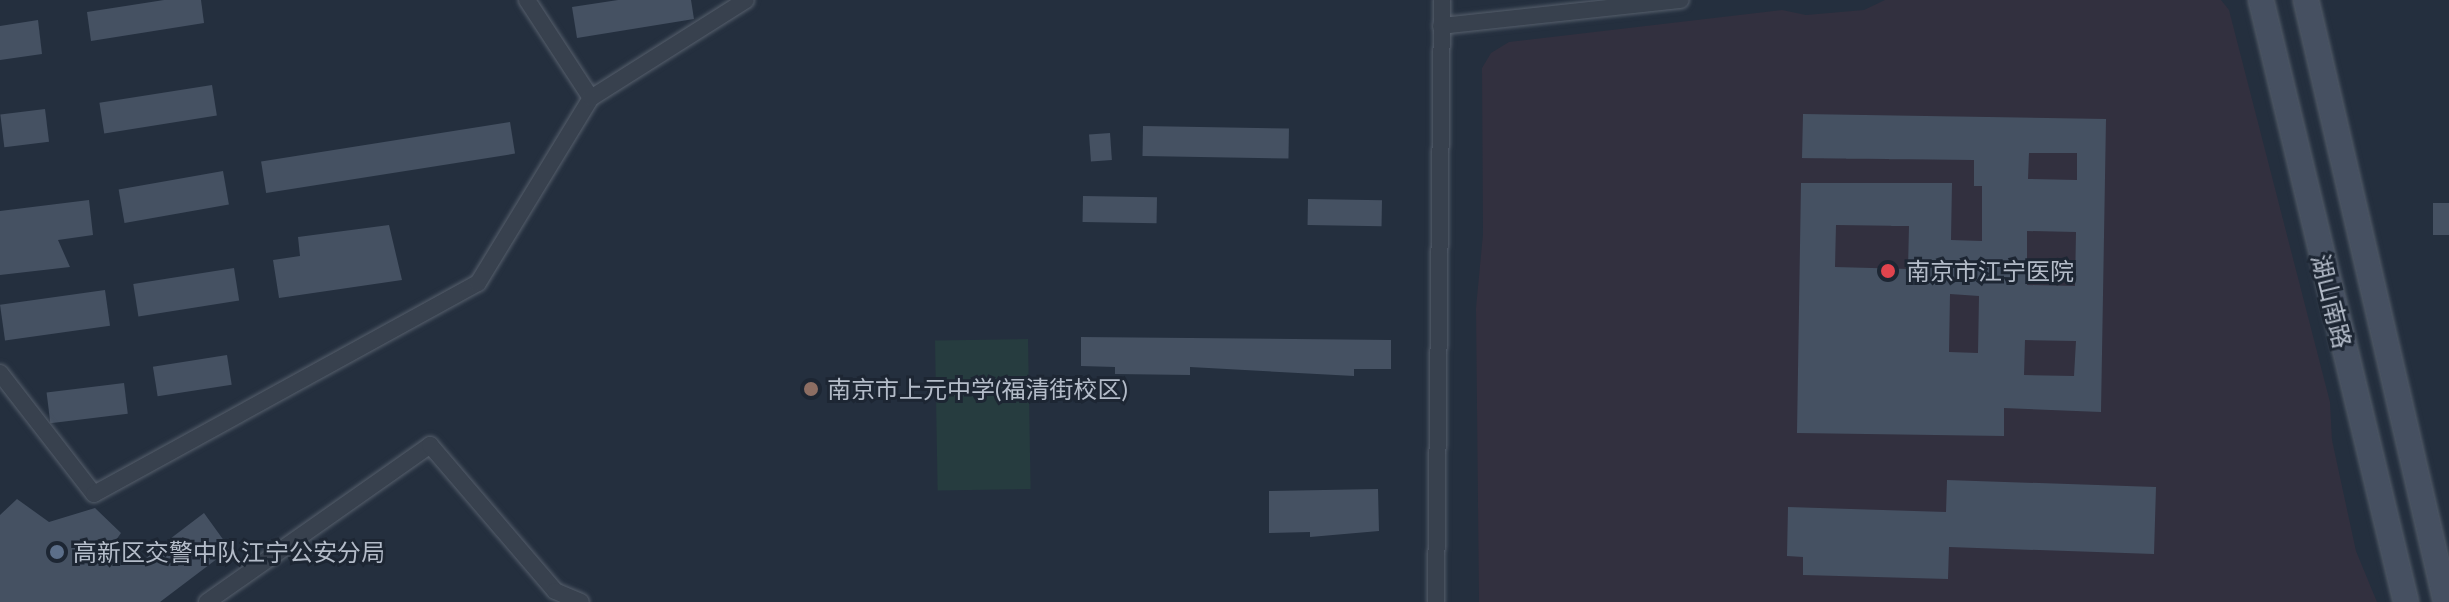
<!DOCTYPE html>
<html>
<head>
<meta charset="utf-8">
<style>
	body { margin:0 }
	#map { position:relative; width:2449px; height:602px; overflow:hidden; background:#242f3e; font-family:Lato,"Noto Sans SC",sans-serif }
	div>[style] { position:absolute }
	.medical>* { inset:0; background:#32303f }
	.green>* { inset:0; background:#263c3f; transform-origin:0 0 }
	.building>* { inset:0; background:#455162; transform-origin:0 0 }
	.roads { filter:drop-shadow(0 0 2px #565f6c) drop-shadow(0 0 2px #565f6c) }
	.street>* { height:16px; margin:-8px; padding:0 8px; transform-origin:8px; border-radius:8px; background:#38414e }
	.secondary>* { height:24px; margin:-12px; padding:0 12px; transform-origin:12px; border-radius:12px; background:#465061 }
	.dots>* { width:22px; height:22px; translate:-50% -50%; box-sizing:border-box; border:4px solid #1d2633; border-radius:50% }
	span { translate:-50% -50%; white-space:nowrap; text-align:center; line-height:1.15; -webkit-text-stroke:6px #1d2633; paint-order:stroke }
	.poi-label { font-size:24px; color:#b4bcc9 }
	.left { translate:0 -50%; text-align:left }
	.street-label { font-size:24px; color:#b4bcc9 }
</style>
</head>
<body>
<div id="map">
	<div class="medical">
		<i style="clip-path:polygon(1885px 0,2221px 0,2229px 10px,2330px 402px,2332px 440px,2356px 551px,2377px 602px,1479px 602px,1476px 308px,1483px 234px,1482px 68px,1491px 53px,1509px 42px,1782px 10px,1806px 15px,1864px 10px)"></i>
	</div>
	<div class="green">
		<i style="left:1028px;top:339px;width:150px;height:93px;rotate:89deg"></i>
	</div>
	<div class="building">
		<i style="clip-path:polygon(164px 0,201px 0,204px 23px,91px 41px,87px 12px)"></i>
		<i style="clip-path:polygon(618px 0,691px 0,694px 19px,577px 38px,572px 7px)"></i>
		<i style="clip-path:polygon(38px 20px,42px 54px,0 60px,0 26px)"></i>
		<i style="left:212px;top:85px;width:31px;height:114px;rotate:81deg"></i>
		<i style="left:45px;top:109px;width:33px;height:45px;rotate:83deg"></i>
		<i style="clip-path:polygon(evenodd,1803px 114px,2106px 119px,2101px 412px,2004px 408px,2004px 436px,1797px 433px,1801px 183px,1952px 183px,1951px 240px,1982px 241px,1982px 186px,1974px 186px,1974px 160px,1802px 158px,1803px 114px,2029px 153px,2077px 153px,2077px 180px,2028px 179px,2029px 153px,1803px 114px,1836px 225px,1909px 226px,1908px 269px,1835px 267px,1836px 225px,1803px 114px,2027px 231px,2076px 232px,2075px 286px,2027px 285px,2027px 231px,1803px 114px,1950px 294px,1979px 296px,1978px 353px,1949px 352px,1950px 294px,1803px 114px,2025px 340px,2076px 341px,2074px 376px,2024px 375px,2025px 340px)"></i>
		<i style="left:510px;top:122px;width:32px;height:252px;rotate:81deg"></i>
		<i style="left:1143px;top:126px;width:146px;height:30px;rotate:1deg"></i>
		<i style="left:1110px;top:133px;width:27px;height:21px;rotate:86deg"></i>
		<i style="left:223px;top:171px;width:34px;height:106px;rotate:80deg"></i>
		<i style="left:1083px;top:196px;width:74px;height:26px;rotate:1deg"></i>
		<i style="left:1308px;top:199px;width:74px;height:26px;rotate:1deg"></i>
		<i style="clip-path:polygon(89px 200px,93px 235px,58px 240px,70px 267px,0 275px,0 211px)"></i>
		<i style="left:2449px;top:203px;width:32px;height:16px;rotate:90deg"></i>
		<i style="clip-path:polygon(389px 225px,402px 280px,279px 298px,273px 260px,300px 256px,298px 237px)"></i>
		<i style="left:234px;top:268px;width:33px;height:102px;rotate:81deg"></i>
		<i style="left:105px;top:290px;width:36px;height:106px;rotate:82deg"></i>
		<i style="clip-path:polygon(1081px 337px,1391px 340px,1391px 369px,1354px 369px,1354px 376px,1190px 367px,1190px 375px,1115px 374px,1115px 367px,1081px 366px)"></i>
		<i style="left:227px;top:355px;width:30px;height:75px;rotate:81deg"></i>
		<i style="left:124px;top:383px;width:31px;height:78px;rotate:83deg"></i>
		<i style="clip-path:polygon(1947px 480px,2156px 487px,2154px 554px,1949px 547px,1948px 579px,1803px 575px,1803px 557px,1787px 556px,1788px 507px,1946px 512px)"></i>
		<i style="clip-path:polygon(1378px 489px,1379px 531px,1310px 537px,1310px 532px,1269px 533px,1269px 491px)"></i>
		<i style="clip-path:polygon(17px 499px,49px 522px,95px 508px,121px 533px,109px 550px,132px 562px,145px 558px,204px 513px,230px 549px,160px 602px,0 602px,0 515px)"></i>
	</div>
	<div class="roads">
		<div class="street">
			<i style="left:527px;top:0;width:117px;rotate:56.9deg"></i>
			<i style="left:1441px;top:26px;width:241px;rotate:-6.2deg"></i>
			<i style="left:0;top:373px;width:153px;rotate:52.2deg"></i>
			<i style="left:94px;top:494px;width:438px;rotate:-28.8deg"></i>
			<i style="left:478px;top:283px;width:217px;rotate:-58.6deg"></i>
			<i style="left:591px;top:98px;width:183px;rotate:-32.3deg"></i>
			<i style="left:207px;top:602px;width:273px;rotate:-35.1deg"></i>
			<i style="left:430px;top:445px;width:192px;rotate:49.4deg"></i>
			<i style="left:555px;top:591px;width:28px;rotate:23deg"></i>
			<i style="left:1436px;top:602px;width:602px;rotate:-89.43deg"></i>
		</div>
		<div class="secondary">
			<i style="left:2261px;top:0;width:619px;rotate:76.46deg"></i>
			<i style="left:2306px;top:0;width:618px;rotate:76.91deg"></i>
		</div>
	</div>
	<div class="dots">
		<i style="left:1888px;top:271px;background:#e0444e"></i>
		<i style="left:811px;top:389px;background:#8d6e63"></i>
		<i style="left:57px;top:552px;background:#5c6f8a"></i>
	</div>
	<div class="poi-label">
		<span class="left" style="left:1906px;top:271px">南京市江宁医院</span>
		<span class="left" style="left:827px;top:389px">南京市上元中学(福清街校区)</span>
		<span class="left" style="left:73px;top:552px">高新区交警中队江宁公安分局</span>
	</div>
	<div class="street-label">
		<span style="left:2332px;top:301px;rotate:76deg">湖山南路</span>
	</div>
</div>
</body>
</html>
